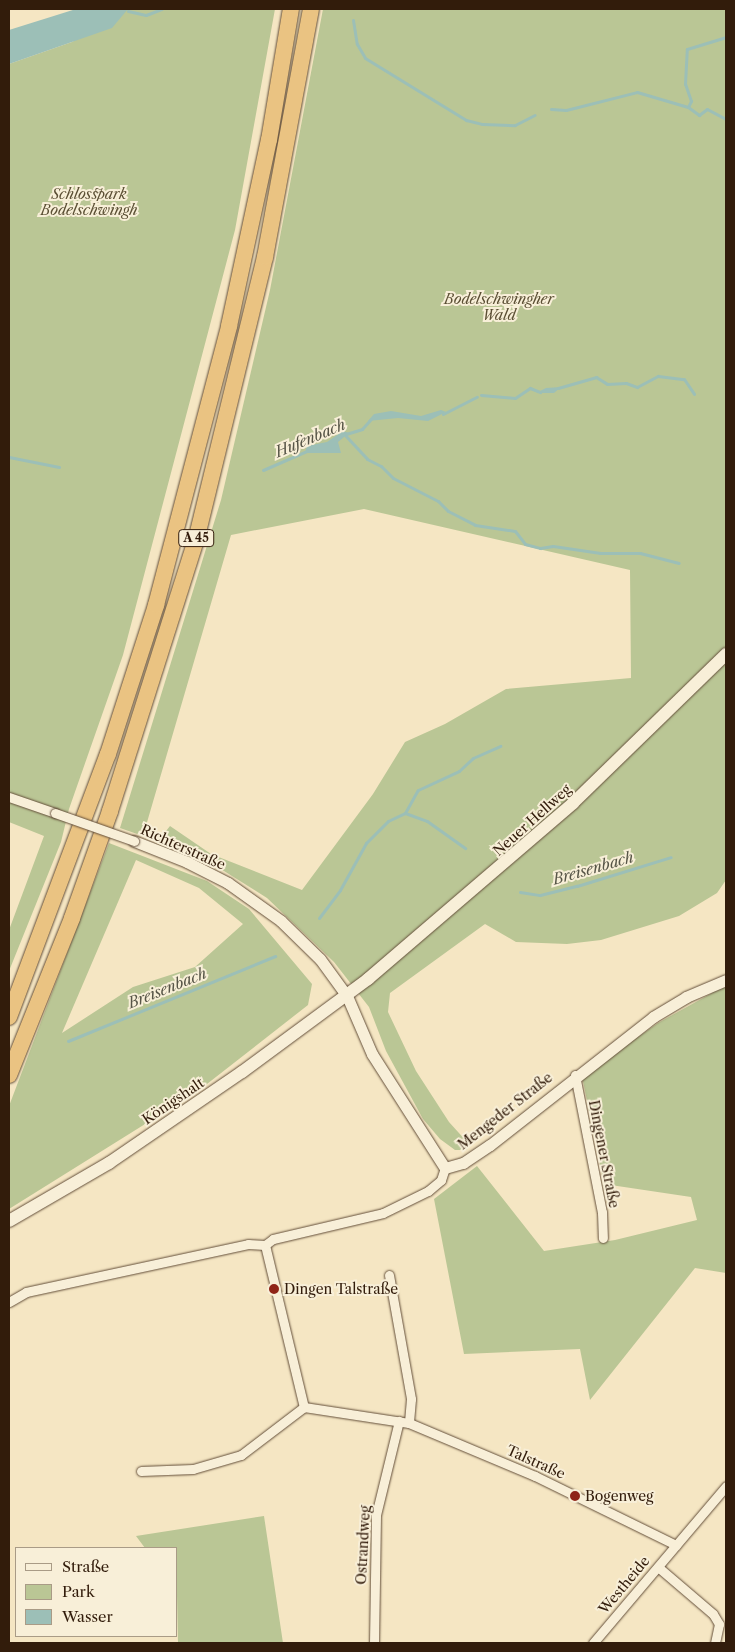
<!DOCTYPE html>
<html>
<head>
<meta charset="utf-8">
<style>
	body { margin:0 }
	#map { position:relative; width:735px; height:1652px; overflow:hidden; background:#f5e6c3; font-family:"Libre Caslon Text",serif }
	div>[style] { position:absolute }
	.green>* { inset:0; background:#bac695 }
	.water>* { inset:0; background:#9cbfb7 }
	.stream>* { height:3px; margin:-1.5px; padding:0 1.5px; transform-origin:1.5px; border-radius:1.5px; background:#9cbfb7 }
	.roads { filter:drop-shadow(0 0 1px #634e39) drop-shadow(0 0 1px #634e39) }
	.minor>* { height:9px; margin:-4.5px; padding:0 4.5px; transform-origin:4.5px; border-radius:4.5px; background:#f8efd8 }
	.tertiary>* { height:11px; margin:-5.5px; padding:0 5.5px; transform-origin:5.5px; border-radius:5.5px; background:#f8efd8 }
	.secondary>* { height:12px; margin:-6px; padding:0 6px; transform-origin:6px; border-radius:6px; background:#f8efd8 }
	.motorway>* { height:16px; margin:-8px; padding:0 8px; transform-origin:8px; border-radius:8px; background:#eac382 }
	.bridges { filter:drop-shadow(0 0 1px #634e39) drop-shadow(0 0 1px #634e39) }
	.minor-bridge>* { height:9px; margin:-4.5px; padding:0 4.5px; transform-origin:4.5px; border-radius:4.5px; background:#f8efd8 }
	.dots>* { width:14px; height:14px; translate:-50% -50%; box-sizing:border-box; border:2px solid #f8efd8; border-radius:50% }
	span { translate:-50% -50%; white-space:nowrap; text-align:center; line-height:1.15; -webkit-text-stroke:4px #f8efd8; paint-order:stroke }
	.shield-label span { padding:1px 4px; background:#f8efd8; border:1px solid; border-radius:4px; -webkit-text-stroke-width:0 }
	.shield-label { font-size:12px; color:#321c0b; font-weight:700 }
	.park-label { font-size:14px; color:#5b4f34; font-style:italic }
	.street-label { font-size:14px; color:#321c0b }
	.poi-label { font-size:14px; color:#321c0b }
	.left { translate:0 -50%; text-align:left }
	.water-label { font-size:15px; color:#575547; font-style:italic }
	.frame { position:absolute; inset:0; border:10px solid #321c0b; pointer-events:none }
	.legend { position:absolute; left:15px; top:1547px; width:162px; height:90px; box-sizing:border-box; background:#f8efd8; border:1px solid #a99b86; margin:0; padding:6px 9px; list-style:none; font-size:15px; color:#321c0b }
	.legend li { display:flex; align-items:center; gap:10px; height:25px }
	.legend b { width:25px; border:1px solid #a99b86 }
</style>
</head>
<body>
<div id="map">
	<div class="green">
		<i style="clip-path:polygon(128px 9px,275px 9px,235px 230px,123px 655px,69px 809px,61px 842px,9px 971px,9px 930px,44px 836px,9px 822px,9px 64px,72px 42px)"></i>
		<i style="clip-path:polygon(323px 9px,726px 9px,726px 880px,717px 893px,679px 916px,601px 940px,567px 944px,516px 942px,485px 924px,390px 993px,388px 1012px,416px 1071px,449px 1122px,468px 1143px,467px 1150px,455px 1150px,440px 1139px,423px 1119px,386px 1051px,369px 1007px,334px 962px,267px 898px,208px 861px,159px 840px,170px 826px,211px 854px,302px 890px,373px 794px,405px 742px,445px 724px,506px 689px,631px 678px,630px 570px,364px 509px,231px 535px,143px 836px,120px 828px,221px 500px,270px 290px)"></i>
		<i style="clip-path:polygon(evenodd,109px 843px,207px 881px,249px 909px,312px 984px,308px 1005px,198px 1091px,9px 1209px,9px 1106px,109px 843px,136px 860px,199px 888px,243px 924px,195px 967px,133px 987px,62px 1033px,136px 860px)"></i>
		<i style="clip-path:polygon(726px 978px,726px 1273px,695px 1268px,590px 1400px,580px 1349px,464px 1354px,434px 1199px,477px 1166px,544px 1251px,615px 1240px,697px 1220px,691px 1197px,604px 1184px,582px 1076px,658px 1023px,712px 993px,710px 984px)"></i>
		<i style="clip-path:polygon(264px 1516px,283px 1643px,178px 1643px,176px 1548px,145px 1548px,136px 1536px)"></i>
	</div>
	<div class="water">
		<i style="clip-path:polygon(76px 9px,128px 9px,112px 28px,9px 64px,9px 30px)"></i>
		<i style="clip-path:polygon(561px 387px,554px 393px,536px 393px,546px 388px)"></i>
		<i style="clip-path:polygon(441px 410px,446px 412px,428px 421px,398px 418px,368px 421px,374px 414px,391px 411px,421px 416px)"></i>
		<i style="clip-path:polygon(343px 431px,349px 433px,338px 442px,341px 453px,305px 453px,307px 446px,327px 442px)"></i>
	</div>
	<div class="stream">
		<i style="left:128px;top:11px;width:18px;rotate:13deg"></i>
		<i style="left:146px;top:15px;width:17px;rotate:-21deg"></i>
		<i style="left:353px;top:20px;width:24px;rotate:81deg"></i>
		<i style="left:357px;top:44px;width:16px;rotate:60deg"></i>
		<i style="left:365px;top:58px;width:119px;rotate:31.5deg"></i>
		<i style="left:466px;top:120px;width:16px;rotate:14deg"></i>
		<i style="left:482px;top:124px;width:33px;rotate:2deg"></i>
		<i style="left:515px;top:125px;width:22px;rotate:-27deg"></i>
		<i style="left:688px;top:107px;width:7px;rotate:-63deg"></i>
		<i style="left:691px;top:101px;width:18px;rotate:-109deg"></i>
		<i style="left:685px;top:84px;width:35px;rotate:-87deg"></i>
		<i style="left:687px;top:49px;width:41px;rotate:-17.1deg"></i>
		<i style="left:551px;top:109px;width:15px;rotate:4deg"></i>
		<i style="left:566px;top:110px;width:73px;rotate:-14.2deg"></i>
		<i style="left:637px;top:92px;width:53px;rotate:16.4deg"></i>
		<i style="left:688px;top:107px;width:14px;rotate:36deg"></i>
		<i style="left:699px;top:115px;width:10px;rotate:-37deg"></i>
		<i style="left:707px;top:109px;width:21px;rotate:28deg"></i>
		<i style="left:558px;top:388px;width:40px;rotate:-16deg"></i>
		<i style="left:596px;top:377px;width:13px;rotate:32deg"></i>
		<i style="left:607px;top:384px;width:19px;rotate:-3deg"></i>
		<i style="left:626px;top:383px;width:12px;rotate:20deg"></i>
		<i style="left:637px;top:387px;width:24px;rotate:-28deg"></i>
		<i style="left:658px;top:376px;width:26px;rotate:7deg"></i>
		<i style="left:684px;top:379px;width:18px;rotate:56deg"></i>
		<i style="left:481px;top:395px;width:34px;rotate:5deg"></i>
		<i style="left:515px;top:398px;width:18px;rotate:-34deg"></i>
		<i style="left:530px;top:388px;width:11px;rotate:22deg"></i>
		<i style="left:443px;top:414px;width:38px;rotate:-27deg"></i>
		<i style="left:344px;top:434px;width:34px;rotate:47deg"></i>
		<i style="left:367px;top:459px;width:16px;rotate:27deg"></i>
		<i style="left:381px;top:466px;width:17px;rotate:45deg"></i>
		<i style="left:393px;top:478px;width:51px;rotate:27.1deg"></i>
		<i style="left:438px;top:501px;width:14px;rotate:45deg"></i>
		<i style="left:448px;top:511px;width:30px;rotate:27deg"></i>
		<i style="left:475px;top:525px;width:40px;rotate:8.5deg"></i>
		<i style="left:515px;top:531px;width:16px;rotate:52deg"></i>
		<i style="left:525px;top:544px;width:16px;rotate:15deg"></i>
		<i style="left:540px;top:548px;width:13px;rotate:-9deg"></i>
		<i style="left:553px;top:546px;width:48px;rotate:8.5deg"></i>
		<i style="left:600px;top:553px;width:40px"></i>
		<i style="left:640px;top:553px;width:40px;rotate:14.4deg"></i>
		<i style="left:346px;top:434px;width:17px;rotate:-17deg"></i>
		<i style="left:362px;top:429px;width:13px;rotate:-48deg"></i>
		<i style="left:9px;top:457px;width:51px;rotate:11.3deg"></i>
		<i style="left:263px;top:470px;width:48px;rotate:-23.4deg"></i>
		<i style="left:405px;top:813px;width:26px;rotate:-61deg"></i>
		<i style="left:418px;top:790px;width:45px;rotate:-24.9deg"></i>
		<i style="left:459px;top:771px;width:19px;rotate:-43deg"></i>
		<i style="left:473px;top:758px;width:30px;rotate:-24deg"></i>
		<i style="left:520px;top:892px;width:20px;rotate:9deg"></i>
		<i style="left:540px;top:895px;width:38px;rotate:-14deg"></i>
		<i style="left:577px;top:886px;width:98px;rotate:-17.1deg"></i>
		<i style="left:319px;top:918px;width:35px;rotate:-53deg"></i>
		<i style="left:340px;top:890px;width:54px;rotate:-61deg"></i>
		<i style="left:366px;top:843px;width:31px;rotate:-45deg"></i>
		<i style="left:388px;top:821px;width:19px;rotate:-25deg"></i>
		<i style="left:405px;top:813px;width:23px;rotate:20deg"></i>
		<i style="left:427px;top:821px;width:47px;rotate:35.4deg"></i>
		<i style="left:68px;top:1041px;width:224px;rotate:-22.3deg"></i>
	</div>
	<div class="roads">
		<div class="minor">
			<i style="left:9px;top:797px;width:49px;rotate:19.2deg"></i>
			<i style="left:575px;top:1075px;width:140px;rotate:78.9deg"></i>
			<i style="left:602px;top:1212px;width:26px;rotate:88deg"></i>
			<i style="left:265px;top:1245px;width:167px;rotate:76.5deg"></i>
			<i style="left:304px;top:1407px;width:106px;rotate:8.7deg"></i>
			<i style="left:409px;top:1423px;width:137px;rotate:22.8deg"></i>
			<i style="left:535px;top:1476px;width:157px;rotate:26.1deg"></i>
			<i style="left:389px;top:1275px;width:126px;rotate:79.9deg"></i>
			<i style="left:411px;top:1399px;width:24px;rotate:95deg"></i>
			<i style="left:9px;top:1302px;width:20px;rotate:-30deg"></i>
			<i style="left:26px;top:1292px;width:227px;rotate:-12.2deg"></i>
			<i style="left:248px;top:1244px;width:17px;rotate:3deg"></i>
			<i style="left:265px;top:1245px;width:10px;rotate:-37deg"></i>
			<i style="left:273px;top:1239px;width:113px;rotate:-13.3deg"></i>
			<i style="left:383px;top:1213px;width:50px;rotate:-26.1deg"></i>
			<i style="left:428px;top:1191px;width:17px;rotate:-40deg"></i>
			<i style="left:441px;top:1180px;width:13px;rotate:-72deg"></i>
			<i style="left:141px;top:1471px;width:52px;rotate:-2.2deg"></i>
			<i style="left:193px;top:1469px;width:50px;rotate:-16.3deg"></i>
			<i style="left:241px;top:1455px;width:79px;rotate:-37.3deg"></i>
			<i style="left:658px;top:1567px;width:72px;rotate:40.5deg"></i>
			<i style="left:713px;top:1614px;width:12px;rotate:59deg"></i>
			<i style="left:719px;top:1624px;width:19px;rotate:102deg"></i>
			<i style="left:374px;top:1643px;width:128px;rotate:-89.1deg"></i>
			<i style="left:376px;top:1515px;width:97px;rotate:-76.3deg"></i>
			<i style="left:593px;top:1643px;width:206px;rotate:-49.7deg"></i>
		</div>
		<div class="tertiary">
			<i style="left:134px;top:841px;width:57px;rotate:21.6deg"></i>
			<i style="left:187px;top:862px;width:46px;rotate:27.1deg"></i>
			<i style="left:228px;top:883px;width:65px;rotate:35.6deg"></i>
			<i style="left:281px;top:921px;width:54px;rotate:44.3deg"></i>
			<i style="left:320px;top:959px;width:46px;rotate:53.9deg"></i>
			<i style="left:347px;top:996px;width:63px;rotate:66.7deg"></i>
			<i style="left:372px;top:1054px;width:135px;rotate:57.4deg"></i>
			<i style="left:445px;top:1168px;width:19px;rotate:-16deg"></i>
			<i style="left:463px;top:1163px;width:32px;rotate:-34deg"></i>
			<i style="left:490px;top:1145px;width:207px;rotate:-38.1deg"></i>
			<i style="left:653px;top:1017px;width:39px;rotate:-31deg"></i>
			<i style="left:686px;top:997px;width:43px;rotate:-23deg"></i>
		</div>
		<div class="secondary">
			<i style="left:9px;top:1221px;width:116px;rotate:-30.1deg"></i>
			<i style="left:109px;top:1163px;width:161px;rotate:-34.4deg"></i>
			<i style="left:242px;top:1072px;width:157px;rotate:-36.4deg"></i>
			<i style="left:368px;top:979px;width:270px;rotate:-40.6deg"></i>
			<i style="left:573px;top:803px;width:214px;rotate:-44.2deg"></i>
		</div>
		<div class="motorway">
			<i style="left:9px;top:1017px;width:281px;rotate:-69.4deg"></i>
			<i style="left:108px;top:754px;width:157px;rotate:-72.1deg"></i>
			<i style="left:156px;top:605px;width:288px;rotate:-75.3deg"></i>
			<i style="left:229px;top:326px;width:190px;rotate:-77.9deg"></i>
			<i style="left:269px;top:140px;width:133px;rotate:-80.5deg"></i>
			<i style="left:9px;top:1075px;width:169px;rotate:-68.1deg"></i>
			<i style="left:72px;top:918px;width:114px;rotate:-70.4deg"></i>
			<i style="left:110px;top:811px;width:288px;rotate:-72.4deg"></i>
			<i style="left:197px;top:536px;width:287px;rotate:-76.3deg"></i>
			<i style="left:265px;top:257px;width:252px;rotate:-79.5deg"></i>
		</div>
	</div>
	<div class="bridges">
		<div class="minor-bridge">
			<i style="left:55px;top:813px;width:84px;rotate:19.5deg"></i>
		</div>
	</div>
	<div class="dots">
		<i style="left:274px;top:1289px;background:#8f2418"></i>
		<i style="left:575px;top:1496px;background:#8f2418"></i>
	</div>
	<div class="shield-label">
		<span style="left:196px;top:538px">A 45</span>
	</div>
	<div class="park-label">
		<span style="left:89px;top:202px">Schlosspark<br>Bodelschwingh</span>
		<span style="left:499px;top:307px">Bodelschwingher<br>Wald</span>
	</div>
	<div class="street-label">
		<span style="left:532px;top:820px;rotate:-42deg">Neuer Hellweg</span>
		<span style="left:183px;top:847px;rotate:24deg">Richterstraße</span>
		<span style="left:173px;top:1101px;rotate:-34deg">Königshalt</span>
		<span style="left:505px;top:1111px;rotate:-38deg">Mengeder Straße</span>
		<span style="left:604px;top:1154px;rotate:79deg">Dingener Straße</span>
		<span style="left:536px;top:1462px;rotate:24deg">Talstraße</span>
		<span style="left:363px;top:1545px;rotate:-87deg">Ostrandweg</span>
		<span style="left:624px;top:1585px;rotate:-50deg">Westheide</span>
	</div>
	<div class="poi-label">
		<span class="left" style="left:284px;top:1289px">Dingen Talstraße</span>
		<span class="left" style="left:585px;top:1496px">Bogenweg</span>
	</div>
	<div class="water-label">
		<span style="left:310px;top:438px;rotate:-23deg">Hufenbach</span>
		<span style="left:593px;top:868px;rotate:-16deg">Breisenbach</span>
		<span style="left:167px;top:988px;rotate:-22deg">Breisenbach</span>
	</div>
	<div class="frame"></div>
	<ul class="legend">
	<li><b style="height:6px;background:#f8efd8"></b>Straße</li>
	<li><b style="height:14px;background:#bac695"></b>Park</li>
	<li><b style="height:14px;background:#9cbfb7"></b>Wasser</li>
	</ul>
</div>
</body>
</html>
